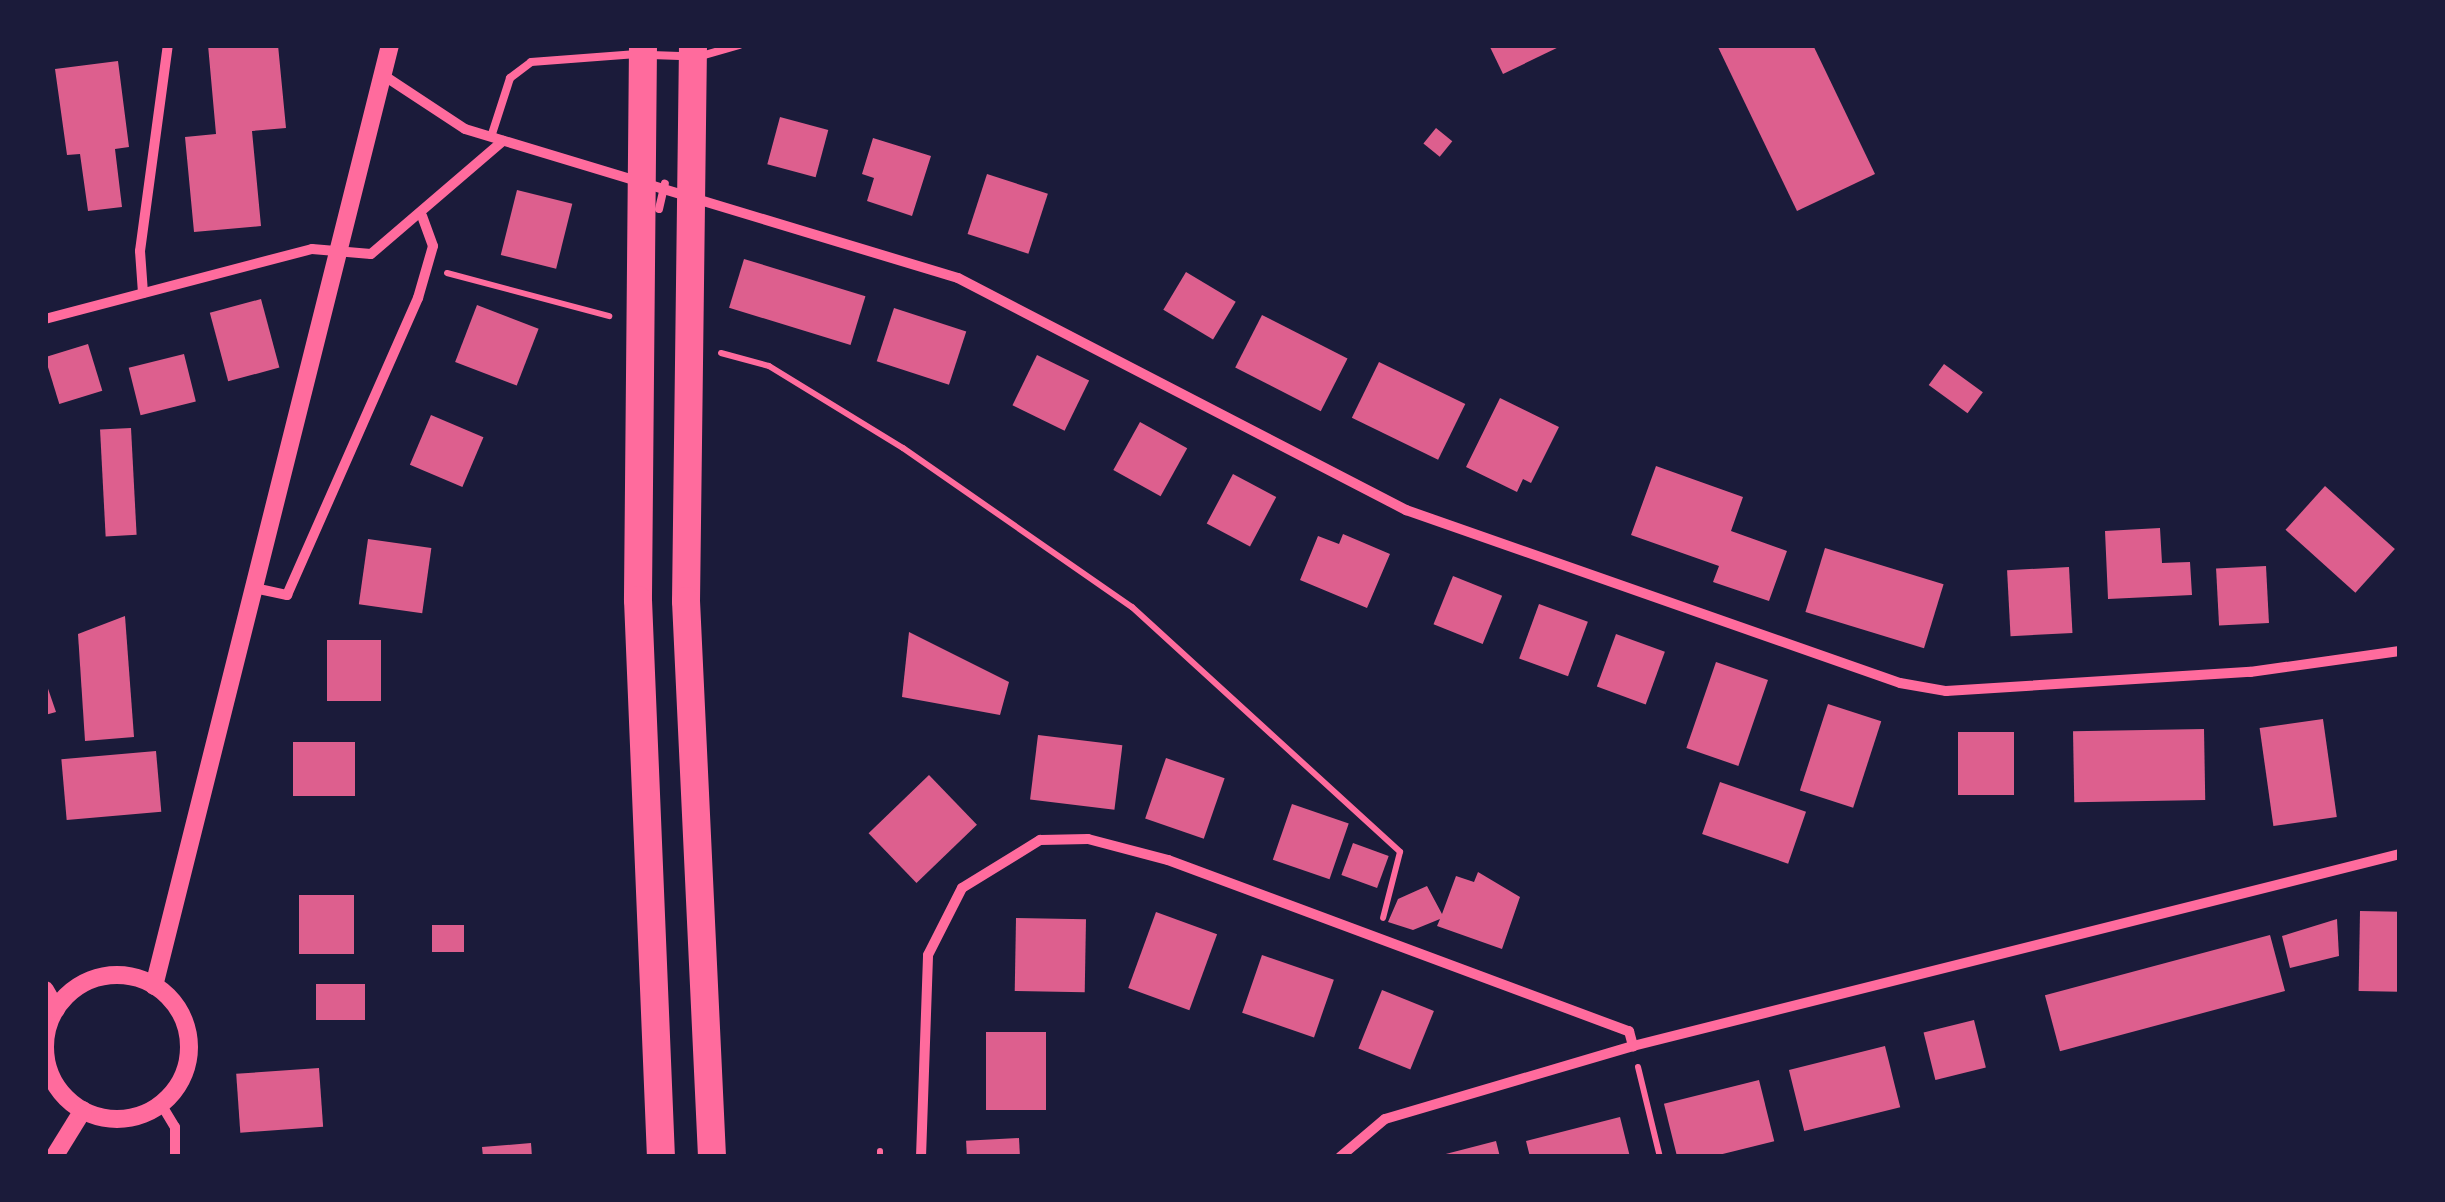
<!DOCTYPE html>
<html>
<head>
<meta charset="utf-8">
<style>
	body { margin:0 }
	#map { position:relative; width:2445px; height:1202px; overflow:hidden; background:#1b1b3a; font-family:Lora,serif }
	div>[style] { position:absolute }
	.building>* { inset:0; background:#dd5f8e; transform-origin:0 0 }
	.path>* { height:6px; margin:-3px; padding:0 3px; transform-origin:3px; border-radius:3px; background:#ff6b9d }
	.service>* { height:8px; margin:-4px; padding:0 4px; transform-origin:4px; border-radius:4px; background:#ff6b9d }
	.minor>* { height:10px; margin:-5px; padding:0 5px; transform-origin:5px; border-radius:5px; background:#ff6b9d }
	.tertiary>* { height:18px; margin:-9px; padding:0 9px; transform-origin:9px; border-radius:9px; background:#ff6b9d }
	.tertiary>.ring { margin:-9px; padding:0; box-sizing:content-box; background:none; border:18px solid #ff6b9d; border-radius:50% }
	.trunk>* { height:28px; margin:-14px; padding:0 14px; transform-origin:14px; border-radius:14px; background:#ff6b9d }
	span { translate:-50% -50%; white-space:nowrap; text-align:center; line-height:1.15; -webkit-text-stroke:9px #1b1b3a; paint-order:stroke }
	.frame { position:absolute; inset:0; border:48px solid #1b1b3a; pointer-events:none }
</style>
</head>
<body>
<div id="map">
	<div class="building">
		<i style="clip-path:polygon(208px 45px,278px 45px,286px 128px,252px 131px,261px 226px,194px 232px,185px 137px,216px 134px)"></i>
		<i style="clip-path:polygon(1489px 45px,1563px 45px,1503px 74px)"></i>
		<i style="clip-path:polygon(1717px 45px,1813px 45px,1875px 174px,1797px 211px)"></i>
		<i style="clip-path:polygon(118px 61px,129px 147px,115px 149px,122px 207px,88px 211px,80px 154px,67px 155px,55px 69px)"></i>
		<i style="left:780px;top:117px;width:50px;height:49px;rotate:15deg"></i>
		<i style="left:1436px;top:128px;width:21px;height:20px;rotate:39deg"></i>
		<i style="clip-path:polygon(873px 138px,931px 156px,912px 216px,867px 201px,874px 178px,862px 174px)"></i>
		<i style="left:987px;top:174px;width:64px;height:63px;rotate:18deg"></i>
		<i style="left:517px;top:190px;width:57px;height:67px;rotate:14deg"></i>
		<i style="left:744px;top:259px;width:127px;height:51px;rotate:17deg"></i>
		<i style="left:1186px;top:272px;width:58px;height:44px;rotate:31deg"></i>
		<i style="left:261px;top:299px;width:71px;height:53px;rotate:75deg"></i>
		<i style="left:477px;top:305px;width:66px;height:61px;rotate:21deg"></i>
		<i style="left:894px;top:308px;width:76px;height:56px;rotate:18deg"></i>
		<i style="left:1262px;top:315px;width:96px;height:59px;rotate:27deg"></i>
		<i style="left:88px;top:344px;width:49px;height:45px;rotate:73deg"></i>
		<i style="left:184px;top:354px;width:49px;height:57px;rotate:76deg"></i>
		<i style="left:1037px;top:355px;width:58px;height:56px;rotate:26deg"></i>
		<i style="left:1379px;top:362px;width:96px;height:62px;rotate:26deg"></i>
		<i style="left:1944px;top:364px;width:48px;height:26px;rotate:36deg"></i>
		<i style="clip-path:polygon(1500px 398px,1559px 427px,1531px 483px,1523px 479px,1517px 492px,1466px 467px)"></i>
		<i style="left:431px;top:415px;width:57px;height:54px;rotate:23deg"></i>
		<i style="left:1140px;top:422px;width:54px;height:55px;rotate:29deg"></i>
		<i style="left:131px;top:428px;width:107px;height:31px;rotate:87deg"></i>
		<i style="clip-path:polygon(1656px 466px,1743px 497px,1731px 531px,1787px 551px,1769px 601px,1713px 582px,1719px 566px,1631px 535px)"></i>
		<i style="left:1233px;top:474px;width:49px;height:56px;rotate:28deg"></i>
		<i style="left:2325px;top:486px;width:94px;height:59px;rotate:42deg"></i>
		<i style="clip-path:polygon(2160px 528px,2162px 563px,2190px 562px,2192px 595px,2108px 599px,2105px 531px)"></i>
		<i style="clip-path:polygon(1343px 534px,1390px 554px,1367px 608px,1300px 580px,1318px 536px,1339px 544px)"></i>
		<i style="left:368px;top:539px;width:64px;height:66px;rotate:8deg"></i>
		<i style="left:1825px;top:548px;width:124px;height:67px;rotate:17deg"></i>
		<i style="left:2266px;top:566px;width:57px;height:50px;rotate:87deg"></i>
		<i style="left:2069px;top:567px;width:66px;height:62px;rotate:87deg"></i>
		<i style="left:1453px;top:576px;width:53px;height:52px;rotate:22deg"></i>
		<i style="left:1539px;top:604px;width:52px;height:58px;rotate:20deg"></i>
		<i style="clip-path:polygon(125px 616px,134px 737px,85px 741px,78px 634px)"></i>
		<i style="clip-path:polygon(909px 632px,1009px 682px,1000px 715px,902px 697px)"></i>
		<i style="left:1616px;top:634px;width:52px;height:56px;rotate:20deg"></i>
		<i style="left:327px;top:640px;width:54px;height:61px"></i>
		<i style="left:1716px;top:662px;width:55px;height:91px;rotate:19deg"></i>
		<i style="clip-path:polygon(45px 680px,56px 712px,45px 715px)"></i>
		<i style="left:1828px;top:704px;width:56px;height:91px;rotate:18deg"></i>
		<i style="left:2323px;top:719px;width:99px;height:64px;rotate:82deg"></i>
		<i style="left:2204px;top:729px;width:71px;height:131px;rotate:89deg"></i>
		<i style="left:1958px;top:732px;width:56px;height:63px"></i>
		<i style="left:1038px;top:735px;width:85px;height:65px;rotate:7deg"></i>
		<i style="left:293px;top:742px;width:62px;height:54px"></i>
		<i style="left:156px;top:751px;width:61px;height:95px;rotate:85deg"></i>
		<i style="left:1166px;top:758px;width:62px;height:64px;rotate:19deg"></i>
		<i style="left:929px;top:775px;width:69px;height:84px;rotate:46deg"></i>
		<i style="left:1720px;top:782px;width:91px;height:55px;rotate:19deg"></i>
		<i style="left:1292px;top:804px;width:60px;height:59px;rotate:19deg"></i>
		<i style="left:1353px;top:843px;width:38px;height:34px;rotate:20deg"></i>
		<i style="clip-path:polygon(1478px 872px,1520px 897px,1502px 949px,1437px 926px,1440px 919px,1413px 930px,1388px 922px,1398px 899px,1427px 886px,1442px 914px,1456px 876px,1474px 882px)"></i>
		<i style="left:299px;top:895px;width:55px;height:59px"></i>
		<i style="left:2360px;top:911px;width:40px;height:80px;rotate:1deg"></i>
		<i style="left:1156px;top:912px;width:65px;height:81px;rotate:20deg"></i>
		<i style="left:1016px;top:918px;width:70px;height:73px;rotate:1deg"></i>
		<i style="clip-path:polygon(2337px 919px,2339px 956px,2290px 968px,2282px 936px)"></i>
		<i style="left:464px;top:925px;width:27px;height:32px;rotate:90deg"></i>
		<i style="left:2270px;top:935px;width:58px;height:233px;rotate:75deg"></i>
		<i style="left:1262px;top:955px;width:76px;height:61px;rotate:19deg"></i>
		<i style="left:316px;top:984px;width:49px;height:36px"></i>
		<i style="left:1382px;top:990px;width:56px;height:63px;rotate:22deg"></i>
		<i style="left:1974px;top:1020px;width:49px;height:52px;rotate:76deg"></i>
		<i style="left:986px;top:1032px;width:60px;height:78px"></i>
		<i style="left:1885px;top:1046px;width:63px;height:99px;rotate:76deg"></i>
		<i style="left:319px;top:1068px;width:59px;height:83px;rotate:86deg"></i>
		<i style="left:1759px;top:1080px;width:63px;height:98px;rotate:76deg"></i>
		<i style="clip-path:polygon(1620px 1117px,1630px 1157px,1530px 1157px,1526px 1141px)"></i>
		<i style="left:1019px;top:1138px;width:19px;height:53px;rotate:87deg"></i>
		<i style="clip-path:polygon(1496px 1141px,1500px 1157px,1438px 1157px,1438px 1156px)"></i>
		<i style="clip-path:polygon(531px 1143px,532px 1157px,483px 1157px,482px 1147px)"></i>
	</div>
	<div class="path">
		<i style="left:447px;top:273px;width:168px;rotate:14.9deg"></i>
		<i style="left:721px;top:353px;width:50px;rotate:15.2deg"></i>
		<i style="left:769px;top:366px;width:157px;rotate:31.5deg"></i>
		<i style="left:903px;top:448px;width:279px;rotate:34.8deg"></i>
		<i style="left:1132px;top:607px;width:363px;rotate:42.4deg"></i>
		<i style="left:1400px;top:852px;width:68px;rotate:104.4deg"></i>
		<i style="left:1638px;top:1067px;width:93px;rotate:76.3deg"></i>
		<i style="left:880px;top:1151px;width:6px;rotate:90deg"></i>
	</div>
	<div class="service">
		<i style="left:651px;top:55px;width:36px;rotate:2deg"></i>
		<i style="left:701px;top:56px;width:40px;rotate:-16deg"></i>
		<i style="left:491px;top:137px;width:62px;rotate:-72.1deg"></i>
		<i style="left:510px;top:78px;width:26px;rotate:-37deg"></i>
		<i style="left:531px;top:62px;width:106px;rotate:-4.3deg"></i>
		<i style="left:659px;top:209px;width:26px;rotate:-77deg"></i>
	</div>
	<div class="minor">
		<i style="left:383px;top:75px;width:98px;rotate:33.4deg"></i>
		<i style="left:465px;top:129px;width:515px;rotate:16.82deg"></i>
		<i style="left:958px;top:278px;width:505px;rotate:27.38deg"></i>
		<i style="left:1406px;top:510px;width:523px;rotate:19.3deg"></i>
		<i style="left:1900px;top:683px;width:47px;rotate:9.9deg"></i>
		<i style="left:1946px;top:691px;width:305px;rotate:-3.6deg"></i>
		<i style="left:2250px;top:672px;width:151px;rotate:-8deg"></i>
		<i style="left:143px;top:293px;width:42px;rotate:-94.1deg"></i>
		<i style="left:140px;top:251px;width:208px;rotate:-82.3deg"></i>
		<i style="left:45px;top:319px;width:276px;rotate:-14.7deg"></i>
		<i style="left:312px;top:249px;width:59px;rotate:4.8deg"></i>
		<i style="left:371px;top:254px;width:174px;rotate:-40.6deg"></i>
		<i style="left:259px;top:589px;width:29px;rotate:12deg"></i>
		<i style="left:287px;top:595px;width:325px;rotate:-66.2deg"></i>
		<i style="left:418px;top:298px;width:54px;rotate:-73.9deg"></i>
		<i style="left:433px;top:246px;width:32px;rotate:-110deg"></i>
		<i style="left:161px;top:1104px;width:27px;rotate:59deg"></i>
		<i style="left:175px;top:1127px;width:30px;rotate:90deg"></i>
		<i style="left:921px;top:1157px;width:202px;rotate:-88deg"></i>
		<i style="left:928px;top:955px;width:75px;rotate:-63.1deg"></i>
		<i style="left:962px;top:888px;width:92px;rotate:-31.6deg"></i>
		<i style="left:1040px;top:840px;width:48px;rotate:-1.2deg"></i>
		<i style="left:1088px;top:839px;width:83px;rotate:14.7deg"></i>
		<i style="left:1168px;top:860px;width:492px;rotate:20.4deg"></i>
		<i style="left:1629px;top:1031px;width:16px;rotate:75deg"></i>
		<i style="left:1340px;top:1157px;width:59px;rotate:-40.2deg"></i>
		<i style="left:1385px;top:1119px;width:259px;rotate:-16.4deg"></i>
		<i style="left:1633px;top:1046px;width:791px;rotate:-14.05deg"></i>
	</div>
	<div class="tertiary">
		<i class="ring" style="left:45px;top:975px;width:126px;height:126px"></i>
		<i style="left:154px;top:986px;width:970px;rotate:-75.92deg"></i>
		<i style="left:45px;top:990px;width:22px;rotate:60deg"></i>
		<i style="left:54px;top:1157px;width:55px;rotate:-58.3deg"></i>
	</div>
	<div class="trunk">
		<i style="left:643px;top:45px;width:555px;rotate:90.52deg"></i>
		<i style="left:638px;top:600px;width:557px;rotate:87.64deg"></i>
		<i style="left:693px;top:45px;width:556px;rotate:90.72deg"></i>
		<i style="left:686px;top:601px;width:557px;rotate:87.32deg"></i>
	</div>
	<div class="frame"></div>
</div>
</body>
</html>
